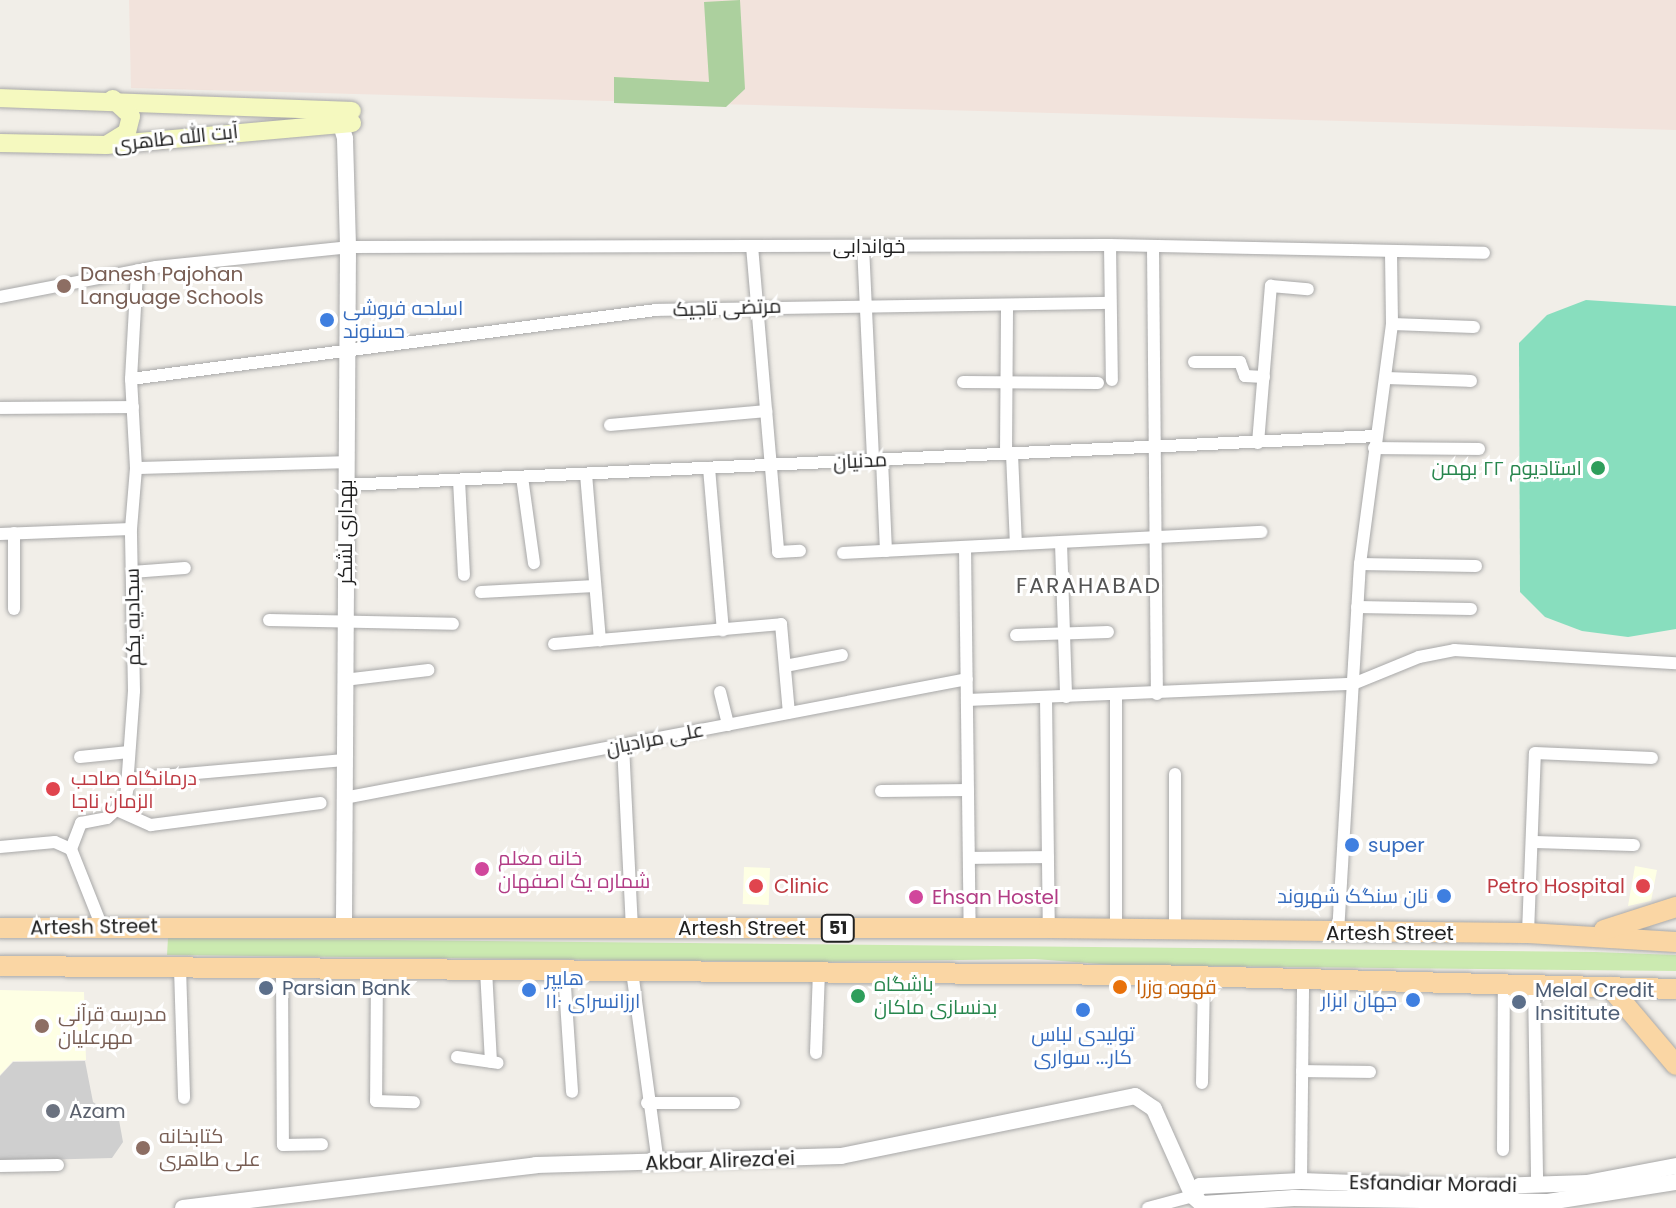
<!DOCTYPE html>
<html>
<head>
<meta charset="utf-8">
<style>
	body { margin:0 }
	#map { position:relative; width:1676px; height:1208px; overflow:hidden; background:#f1eee8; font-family:Poppins,Cairo,sans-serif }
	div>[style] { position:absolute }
	.education>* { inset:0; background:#feffe4; transform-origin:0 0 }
	.religious>* { inset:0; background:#cfcfcf }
	.military>* { inset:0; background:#f2e3dc }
	.grass>* { inset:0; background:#cbeab0 }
	.forest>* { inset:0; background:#acd09e }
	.pitch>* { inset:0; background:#88debe }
	.roads { filter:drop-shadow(0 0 2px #a8a8a8) drop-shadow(0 0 2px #a8a8a8) }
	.minor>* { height:12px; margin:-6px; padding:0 6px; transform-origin:6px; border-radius:6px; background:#fff }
	.tertiary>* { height:16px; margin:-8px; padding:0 8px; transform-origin:8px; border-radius:8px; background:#fff }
	.secondary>* { height:18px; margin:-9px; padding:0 9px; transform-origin:9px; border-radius:9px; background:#f5f9bf }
	.primary>* { height:20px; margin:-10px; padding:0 10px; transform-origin:10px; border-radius:10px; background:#fad6a4 }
	.dots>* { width:22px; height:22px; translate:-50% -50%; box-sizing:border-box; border:4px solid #fff; border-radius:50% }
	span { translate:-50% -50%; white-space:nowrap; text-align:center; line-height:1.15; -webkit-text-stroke:6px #fff; paint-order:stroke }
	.shield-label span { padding:2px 6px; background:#fff; border:2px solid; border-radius:6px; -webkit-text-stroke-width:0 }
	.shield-label { font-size:18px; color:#212121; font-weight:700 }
	.street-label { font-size:20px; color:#212121 }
	.education-label { font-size:20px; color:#785e54 }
	.left { translate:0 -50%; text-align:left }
	.shop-label { font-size:20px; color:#366cbe }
	.right { translate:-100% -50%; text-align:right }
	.leisure-label { font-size:20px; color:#27864d }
	.health-label { font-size:20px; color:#be3a42 }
	.hotel-label { font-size:20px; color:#b23c85 }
	.food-label { font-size:20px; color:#c56008 }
	.service-label { font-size:20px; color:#4e5e75 }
	.worship-label { font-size:20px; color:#5b616d }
	.neighbourhood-label { font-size:22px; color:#545454; letter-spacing:2px }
</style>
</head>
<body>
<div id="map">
	<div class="education">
		<i style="clip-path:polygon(1635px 866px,1657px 870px,1651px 901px,1628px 906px)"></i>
		<i style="left:744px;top:867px;width:26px;height:37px;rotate:2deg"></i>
		<i style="clip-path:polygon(0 990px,84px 992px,86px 1060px,13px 1061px,0 1075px)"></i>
	</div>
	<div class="religious">
		<i style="clip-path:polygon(85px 1061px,93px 1102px,119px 1120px,123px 1142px,112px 1158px,0 1161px,0 1076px,13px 1062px)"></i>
	</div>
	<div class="military">
		<i style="clip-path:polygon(129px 0,1676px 0,1676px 130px,131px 88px)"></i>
	</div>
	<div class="grass">
		<i style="clip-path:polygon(168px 938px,1595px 952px,1676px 955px,1676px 971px,1113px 965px,1035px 959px,809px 962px,167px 955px)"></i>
	</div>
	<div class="forest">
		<i style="clip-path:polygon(740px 0,745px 89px,726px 107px,614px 103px,614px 77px,709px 82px,704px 2px)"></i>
	</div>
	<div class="pitch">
		<i style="clip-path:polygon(1586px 300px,1676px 306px,1676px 629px,1628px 637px,1582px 631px,1545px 617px,1520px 592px,1519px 343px,1547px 315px)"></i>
	</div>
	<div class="roads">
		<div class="minor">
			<i style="left:1110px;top:245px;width:135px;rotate:89.2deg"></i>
			<i style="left:752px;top:246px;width:307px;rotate:85.1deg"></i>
			<i style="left:778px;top:552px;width:22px;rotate:-3deg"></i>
			<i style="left:863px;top:246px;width:214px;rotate:87.3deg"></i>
			<i style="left:1153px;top:246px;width:448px;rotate:89.5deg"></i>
			<i style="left:0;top:297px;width:159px;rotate:-10.9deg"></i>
			<i style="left:156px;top:267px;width:193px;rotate:-5.9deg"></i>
			<i style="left:348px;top:247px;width:762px;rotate:-0.15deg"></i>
			<i style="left:1110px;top:245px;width:374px;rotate:1.2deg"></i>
			<i style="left:1392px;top:324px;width:82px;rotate:2.1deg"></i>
			<i style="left:1194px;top:362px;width:46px"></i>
			<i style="left:1240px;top:362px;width:15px;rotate:70deg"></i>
			<i style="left:1245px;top:376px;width:19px;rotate:3deg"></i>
			<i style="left:1386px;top:378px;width:85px;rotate:2deg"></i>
			<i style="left:131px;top:379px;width:530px;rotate:-7.49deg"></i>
			<i style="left:656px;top:310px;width:454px;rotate:-0.9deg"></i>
			<i style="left:963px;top:382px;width:135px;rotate:0.4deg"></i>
			<i style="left:0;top:408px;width:133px;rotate:-0.4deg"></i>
			<i style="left:610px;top:425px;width:157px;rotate:-5.1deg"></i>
			<i style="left:1258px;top:443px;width:158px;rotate:-85.3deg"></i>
			<i style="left:1271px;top:286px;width:37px;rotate:5deg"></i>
			<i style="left:1374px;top:448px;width:105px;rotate:0.5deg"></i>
			<i style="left:1006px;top:454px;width:149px;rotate:-89.6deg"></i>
			<i style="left:1012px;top:454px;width:90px;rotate:87.5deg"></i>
			<i style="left:882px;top:460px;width:91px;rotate:87.5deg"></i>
			<i style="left:136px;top:468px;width:209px;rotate:-1.6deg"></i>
			<i style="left:709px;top:468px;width:163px;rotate:85.1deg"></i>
			<i style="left:586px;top:474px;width:167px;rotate:85.2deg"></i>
			<i style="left:522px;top:477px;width:87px;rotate:82.1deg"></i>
			<i style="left:459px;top:480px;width:95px;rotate:87deg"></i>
			<i style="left:345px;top:485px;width:1031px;rotate:-2.72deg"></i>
			<i style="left:14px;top:533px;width:76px;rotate:90deg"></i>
			<i style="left:0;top:534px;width:131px;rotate:-2.2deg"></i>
			<i style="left:1061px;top:543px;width:154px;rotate:88.1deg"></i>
			<i style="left:965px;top:547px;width:382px;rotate:89.3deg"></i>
			<i style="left:843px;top:553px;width:419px;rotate:-2.9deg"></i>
			<i style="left:1360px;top:564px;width:116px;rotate:1deg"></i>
			<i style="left:132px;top:572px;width:53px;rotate:-4.3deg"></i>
			<i style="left:481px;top:592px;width:114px;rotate:-3deg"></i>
			<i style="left:1357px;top:607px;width:114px;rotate:1deg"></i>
			<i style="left:269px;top:620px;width:184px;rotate:1.2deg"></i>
			<i style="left:1016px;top:635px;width:92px;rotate:-1.9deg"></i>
			<i style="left:554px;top:644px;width:228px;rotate:-5deg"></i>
			<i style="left:781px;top:624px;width:89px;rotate:84.9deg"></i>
			<i style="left:785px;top:666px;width:58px;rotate:-10.9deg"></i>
			<i style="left:344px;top:680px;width:85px;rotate:-6.8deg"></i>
			<i style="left:720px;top:692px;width:34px;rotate:76deg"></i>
			<i style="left:1116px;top:695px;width:236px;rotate:90deg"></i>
			<i style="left:1046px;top:697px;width:231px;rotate:89.3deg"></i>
			<i style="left:967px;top:700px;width:386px;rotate:-2.4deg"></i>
			<i style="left:1353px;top:684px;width:71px;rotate:-22.2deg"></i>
			<i style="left:1419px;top:657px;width:36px;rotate:-11deg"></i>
			<i style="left:1454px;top:650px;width:222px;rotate:3.4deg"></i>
			<i style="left:623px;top:745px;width:182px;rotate:87.2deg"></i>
			<i style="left:80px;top:757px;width:49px;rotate:-5.8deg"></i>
			<i style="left:1175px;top:774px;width:157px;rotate:90deg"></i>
			<i style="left:128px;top:779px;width:217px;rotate:-5deg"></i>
			<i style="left:881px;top:791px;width:87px;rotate:-0.7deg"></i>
			<i style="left:344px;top:798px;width:634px;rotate:-10.81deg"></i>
			<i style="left:119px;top:811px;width:35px;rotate:24deg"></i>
			<i style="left:151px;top:825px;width:171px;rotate:-7.4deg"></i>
			<i style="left:1533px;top:842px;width:101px;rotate:1.7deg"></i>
			<i style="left:0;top:847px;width:55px;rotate:-5.2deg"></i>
			<i style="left:55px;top:842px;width:17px;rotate:24deg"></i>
			<i style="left:969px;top:858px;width:79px;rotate:-0.7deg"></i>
			<i style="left:102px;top:927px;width:84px;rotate:-111.7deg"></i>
			<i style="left:71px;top:849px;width:28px;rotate:-69deg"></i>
			<i style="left:81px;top:823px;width:26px;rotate:-11deg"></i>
			<i style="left:107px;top:818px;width:26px;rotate:-43deg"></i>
			<i style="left:126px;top:800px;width:109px;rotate:-85.8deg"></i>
			<i style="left:134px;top:691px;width:162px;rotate:-91.1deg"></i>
			<i style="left:131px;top:529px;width:61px;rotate:-85.3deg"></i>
			<i style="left:136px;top:468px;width:89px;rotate:-93.2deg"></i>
			<i style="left:131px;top:379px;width:109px;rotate:-86.8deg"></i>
			<i style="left:1338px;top:933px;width:370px;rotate:-86.6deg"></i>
			<i style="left:1360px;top:564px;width:242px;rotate:-82.4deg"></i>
			<i style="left:1392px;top:324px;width:73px;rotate:-90.8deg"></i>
			<i style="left:1528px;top:933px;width:180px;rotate:-87.8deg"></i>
			<i style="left:1535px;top:753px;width:117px;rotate:2.4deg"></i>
			<i style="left:180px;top:968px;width:130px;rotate:88.2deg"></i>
			<i style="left:282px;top:969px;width:176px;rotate:89.7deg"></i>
			<i style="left:283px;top:1145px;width:39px;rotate:-1deg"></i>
			<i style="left:377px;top:969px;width:132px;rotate:90.4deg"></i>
			<i style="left:376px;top:1101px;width:38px;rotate:2deg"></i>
			<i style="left:486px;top:970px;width:92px;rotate:86.9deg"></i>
			<i style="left:564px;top:971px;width:121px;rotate:86.2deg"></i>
			<i style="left:632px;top:971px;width:194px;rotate:82.3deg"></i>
			<i style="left:1534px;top:984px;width:200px;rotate:89.1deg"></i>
			<i style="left:816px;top:1053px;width:81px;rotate:-87.9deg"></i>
			<i style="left:457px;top:1057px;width:41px;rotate:8.3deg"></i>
			<i style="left:1302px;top:1071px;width:68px;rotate:0.8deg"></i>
			<i style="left:1202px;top:1083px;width:107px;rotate:-88.9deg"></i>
			<i style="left:647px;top:1103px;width:87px"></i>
			<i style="left:1503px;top:1150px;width:167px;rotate:-89.7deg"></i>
			<i style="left:0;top:1166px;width:58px;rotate:-1deg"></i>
			<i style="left:1301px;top:1181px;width:202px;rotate:-89.4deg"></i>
			<i style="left:1148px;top:1208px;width:47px;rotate:-14.9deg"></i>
		</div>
		<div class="tertiary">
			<i style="left:337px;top:112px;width:28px;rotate:73deg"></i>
			<i style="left:345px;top:139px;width:108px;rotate:88.4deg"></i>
			<i style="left:348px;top:247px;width:678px;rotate:90.34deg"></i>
			<i style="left:1676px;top:1166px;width:91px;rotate:169.2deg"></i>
			<i style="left:1587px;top:1183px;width:124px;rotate:178.2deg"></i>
			<i style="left:1463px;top:1187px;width:162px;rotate:-177.9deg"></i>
			<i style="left:1301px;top:1181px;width:101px;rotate:177.2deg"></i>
			<i style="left:1200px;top:1186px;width:12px;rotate:125deg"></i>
			<i style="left:1193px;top:1196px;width:12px;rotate:42deg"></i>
			<i style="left:1202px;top:1204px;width:92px;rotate:-3.7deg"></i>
			<i style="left:1294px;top:1198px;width:254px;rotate:0.9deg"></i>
			<i style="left:1548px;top:1202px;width:130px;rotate:-8.9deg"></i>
			<i style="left:183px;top:1208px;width:356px;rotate:-6.9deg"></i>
			<i style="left:536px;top:1165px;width:305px;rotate:-1.7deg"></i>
			<i style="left:841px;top:1156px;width:300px;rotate:-11.5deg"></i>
			<i style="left:1135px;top:1096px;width:23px;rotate:34deg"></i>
			<i style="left:1154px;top:1109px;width:95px;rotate:65.9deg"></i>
		</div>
		<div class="secondary">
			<i style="left:0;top:98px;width:352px;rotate:2.1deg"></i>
			<i style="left:0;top:143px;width:106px;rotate:1.1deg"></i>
			<i style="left:106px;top:145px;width:247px;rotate:-5.1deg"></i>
			<i style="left:108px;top:144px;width:22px;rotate:-32deg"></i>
			<i style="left:127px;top:132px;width:16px;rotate:-76deg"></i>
			<i style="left:131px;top:116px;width:25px;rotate:-137deg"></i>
		</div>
		<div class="primary">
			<i style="left:0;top:928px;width:1049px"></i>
			<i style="left:1049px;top:928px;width:479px;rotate:0.6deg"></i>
			<i style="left:1528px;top:933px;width:148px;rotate:3.5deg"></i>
			<i style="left:1604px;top:930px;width:76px;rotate:-17.7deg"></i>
			<i style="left:0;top:966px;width:1152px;rotate:0.45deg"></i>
			<i style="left:1152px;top:975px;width:524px;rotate:1.53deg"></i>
			<i style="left:1610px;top:987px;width:102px;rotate:49.8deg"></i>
		</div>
	</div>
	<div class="dots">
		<i style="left:64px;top:286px;background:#8d6e63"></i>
		<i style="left:327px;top:320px;background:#3f7fe0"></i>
		<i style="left:1598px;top:468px;background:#2e9e5b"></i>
		<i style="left:53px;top:789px;background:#e0444e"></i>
		<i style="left:1352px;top:845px;background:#3f7fe0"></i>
		<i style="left:482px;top:869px;background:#d1479c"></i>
		<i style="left:756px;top:886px;background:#e0444e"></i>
		<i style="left:1643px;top:886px;background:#e0444e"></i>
		<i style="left:1444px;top:896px;background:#3f7fe0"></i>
		<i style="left:916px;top:897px;background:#d1479c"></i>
		<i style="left:1120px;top:987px;background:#e8710a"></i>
		<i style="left:266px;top:988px;background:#5c6f8a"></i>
		<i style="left:529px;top:990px;background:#3f7fe0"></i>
		<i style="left:858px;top:996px;background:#2e9e5b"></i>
		<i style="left:1413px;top:1000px;background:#3f7fe0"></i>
		<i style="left:1519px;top:1002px;background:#5c6f8a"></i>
		<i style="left:1083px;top:1010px;background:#3f7fe0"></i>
		<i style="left:42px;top:1026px;background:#8d6e63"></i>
		<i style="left:53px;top:1111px;background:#6b7280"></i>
		<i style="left:143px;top:1148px;background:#8d6e63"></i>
	</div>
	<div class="shield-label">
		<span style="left:838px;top:928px">51</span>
	</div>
	<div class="street-label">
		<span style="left:176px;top:138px;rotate:-6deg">آیت الله طاهری</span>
		<span style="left:869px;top:246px">خواندابی</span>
		<span style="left:727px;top:308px;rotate:-2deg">مرتضی تاجیک</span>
		<span style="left:860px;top:461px;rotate:-3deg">مدنیان</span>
		<span style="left:345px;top:532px;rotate:-90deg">بهداری لشکر</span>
		<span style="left:133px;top:617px;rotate:-91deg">سجادیه یکم</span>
		<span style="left:655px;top:739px;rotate:-11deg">علی مرادیان</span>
		<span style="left:94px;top:927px;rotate:-1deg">Artesh Street</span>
		<span style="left:742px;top:928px">Artesh Street</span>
		<span style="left:1390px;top:933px">Artesh Street</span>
		<span style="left:720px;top:1161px;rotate:-2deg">Akbar Alireza'ei</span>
		<span style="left:1433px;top:1184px;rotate:1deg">Esfandiar Moradi</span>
	</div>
	<div class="education-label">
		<span class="left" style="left:80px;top:286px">Danesh Pajohan<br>Language Schools</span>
		<span class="left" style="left:58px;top:1026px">مدرسه قرآنی<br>مهرعلیان</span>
		<span class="left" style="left:159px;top:1148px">کتابخانه<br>علی طاهری</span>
	</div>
	<div class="shop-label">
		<span class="left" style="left:343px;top:320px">اسلحه فروشی<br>حسنوند</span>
		<span class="left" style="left:1368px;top:845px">super</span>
		<span class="right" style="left:1428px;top:896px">نان سنگک شهروند</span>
		<span class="left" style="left:545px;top:990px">هایپر<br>ارزانسرای ۱۱۰</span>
		<span class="right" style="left:1397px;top:1000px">جهان ابزار</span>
		<span style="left:1083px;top:1046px">تولیدی لباس<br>کار... سواری</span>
	</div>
	<div class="leisure-label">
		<span class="right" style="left:1582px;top:468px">استادیوم ۲۲ بهمن</span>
		<span class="left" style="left:874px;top:996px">باشگاه<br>بدنسازی ماکان</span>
	</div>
	<div class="health-label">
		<span class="left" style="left:71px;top:790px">درمانگاه صاحب<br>الزمان ناجا</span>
		<span class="left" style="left:774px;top:886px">Clinic</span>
		<span class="right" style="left:1625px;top:886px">Petro Hospital</span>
	</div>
	<div class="hotel-label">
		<span class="left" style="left:498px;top:870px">خانه معلم<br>شماره یک اصفهان</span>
		<span class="left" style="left:932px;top:897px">Ehsan Hostel</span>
	</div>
	<div class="food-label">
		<span class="left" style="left:1136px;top:987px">قهوه وزرا</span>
	</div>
	<div class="service-label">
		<span class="left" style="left:282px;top:988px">Parsian Bank</span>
		<span class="left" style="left:1535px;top:1002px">Melal Credit<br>Insititute</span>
	</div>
	<div class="worship-label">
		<span class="left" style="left:69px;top:1111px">Azam</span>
	</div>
	<div class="neighbourhood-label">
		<span style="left:1089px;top:586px">FARAHABAD</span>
	</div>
</div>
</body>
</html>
